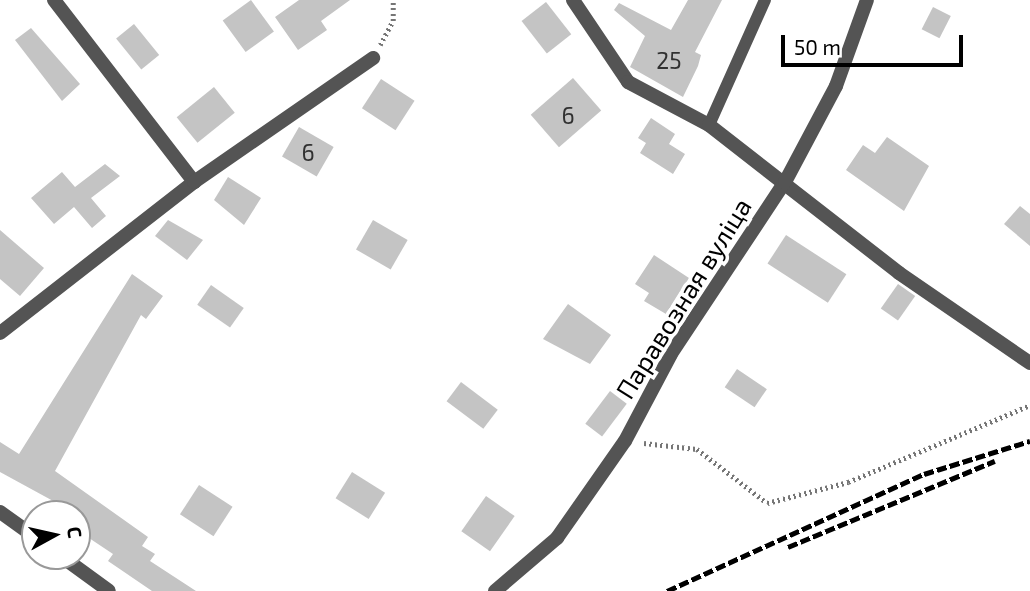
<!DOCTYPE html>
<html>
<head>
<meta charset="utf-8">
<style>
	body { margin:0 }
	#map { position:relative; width:1030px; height:591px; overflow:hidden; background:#fff; font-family:"Exo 2",sans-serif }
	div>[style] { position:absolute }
	.building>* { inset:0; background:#c4c4c4; transform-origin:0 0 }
	.path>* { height:4.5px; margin-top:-2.25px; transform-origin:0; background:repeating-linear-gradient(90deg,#767676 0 2px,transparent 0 5.5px) }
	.lane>* { height:12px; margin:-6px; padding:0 6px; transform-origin:6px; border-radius:6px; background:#545454 }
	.street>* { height:14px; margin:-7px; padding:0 7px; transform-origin:7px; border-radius:7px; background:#545454 }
	.rail>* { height:5px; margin-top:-2.5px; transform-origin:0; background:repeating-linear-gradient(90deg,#000 0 10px,transparent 0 13.5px) }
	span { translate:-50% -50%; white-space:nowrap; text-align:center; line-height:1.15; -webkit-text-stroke:7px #fff; paint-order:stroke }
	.number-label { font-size:23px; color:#313131 }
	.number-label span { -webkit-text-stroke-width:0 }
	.street-label { font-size:26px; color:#000 }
	.north { position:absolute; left:21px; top:500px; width:70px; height:70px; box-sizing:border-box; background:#fff; border:2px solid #999; border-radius:50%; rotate:82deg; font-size:19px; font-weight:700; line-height:28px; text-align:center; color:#000 }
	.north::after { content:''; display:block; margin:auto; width:24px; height:32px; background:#000; clip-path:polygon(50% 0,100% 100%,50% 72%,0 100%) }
	.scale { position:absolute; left:781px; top:35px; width:182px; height:32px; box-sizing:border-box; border:4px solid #000; border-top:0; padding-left:9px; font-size:21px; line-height:24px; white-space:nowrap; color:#000; -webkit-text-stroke:5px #fff; paint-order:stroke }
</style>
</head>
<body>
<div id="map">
	<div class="building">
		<i style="left:251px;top:0;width:39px;height:35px;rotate:54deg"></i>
		<i style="clip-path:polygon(299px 0,350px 0,321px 21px,327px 30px,298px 50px,275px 17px)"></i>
		<i style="clip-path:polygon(688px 0,722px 0,695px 52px,701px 55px,698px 66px,683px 97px,630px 67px,645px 36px,614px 10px,619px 3px,671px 30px)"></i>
		<i style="left:546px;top:2px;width:41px;height:31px;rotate:52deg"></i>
		<i style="left:933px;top:7px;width:20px;height:25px;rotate:27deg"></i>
		<i style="left:134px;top:24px;width:40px;height:23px;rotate:51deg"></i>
		<i style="clip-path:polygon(31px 28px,80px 84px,62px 101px,15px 40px)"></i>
		<i style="left:573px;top:78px;width:43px;height:56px;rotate:49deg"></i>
		<i style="left:381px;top:79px;width:40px;height:35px;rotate:33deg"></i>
		<i style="left:214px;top:87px;width:33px;height:48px;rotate:51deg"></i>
		<i style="clip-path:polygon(651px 118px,675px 134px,669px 144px,685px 154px,673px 174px,640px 153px,646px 143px,638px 138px)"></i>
		<i style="left:299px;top:127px;width:40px;height:34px;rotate:30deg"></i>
		<i style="clip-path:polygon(887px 137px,929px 166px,904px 211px,846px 170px,863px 145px,875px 153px)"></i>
		<i style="clip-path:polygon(105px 164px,120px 176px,91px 198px,106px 216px,92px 228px,74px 207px,54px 224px,31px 198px,62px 172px,75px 187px)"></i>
		<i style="clip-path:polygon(228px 177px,261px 198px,244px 225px,214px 200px)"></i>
		<i style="clip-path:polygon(1020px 206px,1030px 214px,1030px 246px,1004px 224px)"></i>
		<i style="clip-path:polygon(168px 220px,203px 240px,187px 260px,155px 236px)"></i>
		<i style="left:373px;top:220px;width:40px;height:34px;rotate:30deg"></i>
		<i style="clip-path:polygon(0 230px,44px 268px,20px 296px,0 279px)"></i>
		<i style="left:786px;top:235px;width:72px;height:34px;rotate:33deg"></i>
		<i style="clip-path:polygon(654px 255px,689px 278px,666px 314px,644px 301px,649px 293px,635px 284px)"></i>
		<i style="clip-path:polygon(132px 274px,163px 296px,146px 319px,141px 315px,55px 471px,148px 537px,142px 546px,155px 554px,150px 561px,196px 591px,152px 591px,108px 561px,113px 554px,77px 530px,77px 514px,0 472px,0 442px,19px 454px)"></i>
		<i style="left:898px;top:284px;width:21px;height:30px;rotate:35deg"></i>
		<i style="left:211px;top:285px;width:40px;height:24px;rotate:35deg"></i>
		<i style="clip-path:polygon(568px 304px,611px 335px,590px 364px,543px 339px)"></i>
		<i style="left:737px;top:369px;width:36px;height:22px;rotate:34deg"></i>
		<i style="left:461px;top:382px;width:46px;height:24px;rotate:37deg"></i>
		<i style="left:610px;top:391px;width:21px;height:41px;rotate:37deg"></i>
		<i style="left:352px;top:472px;width:39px;height:31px;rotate:32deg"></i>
		<i style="left:199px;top:485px;width:40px;height:35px;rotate:33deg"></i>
		<i style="left:486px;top:496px;width:35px;height:43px;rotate:35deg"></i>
	</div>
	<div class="path">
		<i style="left:380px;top:45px;width:27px;rotate:-62deg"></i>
		<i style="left:393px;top:21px;width:21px;rotate:-90deg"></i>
		<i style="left:644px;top:443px;width:53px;rotate:6.5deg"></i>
		<i style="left:697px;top:449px;width:88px;rotate:37.6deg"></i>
		<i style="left:767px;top:503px;width:84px;rotate:-14.5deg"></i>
		<i style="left:848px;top:482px;width:198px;rotate:-22.9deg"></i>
	</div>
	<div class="lane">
		<i style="left:709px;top:125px;width:137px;rotate:-65.9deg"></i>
	</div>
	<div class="street">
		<i style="left:54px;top:0;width:230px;rotate:52.4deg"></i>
		<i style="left:573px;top:0;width:99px;rotate:56.1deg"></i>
		<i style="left:628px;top:82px;width:92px;rotate:28deg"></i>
		<i style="left:709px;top:125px;width:241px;rotate:37.9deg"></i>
		<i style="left:899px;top:273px;width:159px;rotate:34.5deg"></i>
		<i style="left:0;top:333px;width:246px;rotate:-37.9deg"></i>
		<i style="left:194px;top:182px;width:218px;rotate:-34.7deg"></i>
		<i style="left:0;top:512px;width:43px;rotate:35.5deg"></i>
		<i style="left:61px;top:556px;width:59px;rotate:36.1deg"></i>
		<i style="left:495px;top:591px;width:82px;rotate:-40.5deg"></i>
		<i style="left:557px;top:538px;width:118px;rotate:-55deg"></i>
		<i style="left:625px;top:441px;width:98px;rotate:-62.1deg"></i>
		<i style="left:671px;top:354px;width:206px;rotate:-56.5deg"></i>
		<i style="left:785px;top:182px;width:109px;rotate:-62deg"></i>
		<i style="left:836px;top:86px;width:91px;rotate:-70.2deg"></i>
	</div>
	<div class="rail">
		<i style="left:788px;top:547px;width:224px;rotate:-22.6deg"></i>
		<i style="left:667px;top:591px;width:282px;rotate:-24.5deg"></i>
		<i style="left:924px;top:474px;width:111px;rotate:-17.3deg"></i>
	</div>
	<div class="number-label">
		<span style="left:669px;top:60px">25</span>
		<span style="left:568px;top:115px">6</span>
		<span style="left:308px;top:152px">6</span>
	</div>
	<div class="street-label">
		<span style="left:683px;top:298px;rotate:-58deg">Паравозная вуліца</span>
	</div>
	<div class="north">С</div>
	<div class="scale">50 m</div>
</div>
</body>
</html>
